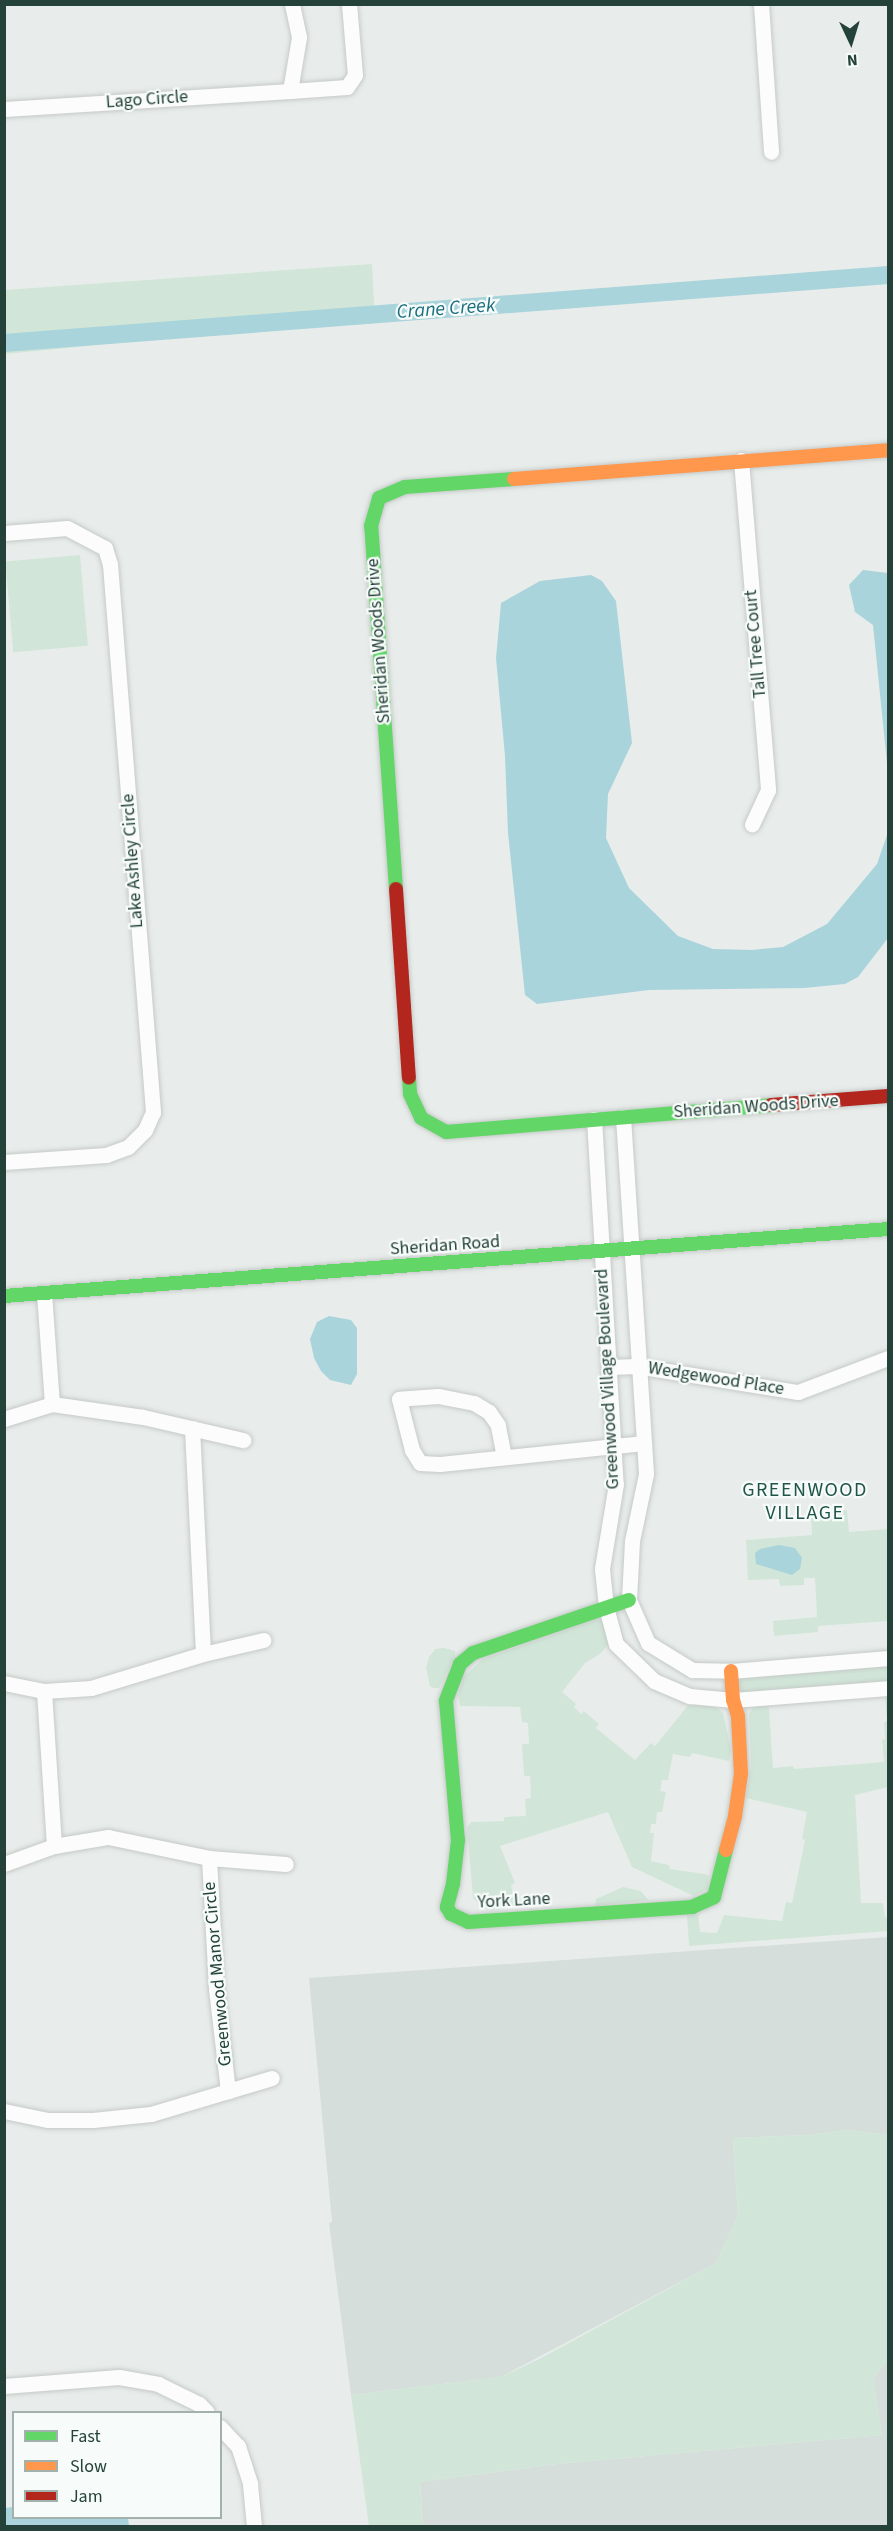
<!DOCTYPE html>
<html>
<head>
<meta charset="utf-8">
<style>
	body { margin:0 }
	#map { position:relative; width:893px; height:2531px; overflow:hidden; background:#e8edeb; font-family:"Source Sans 3",sans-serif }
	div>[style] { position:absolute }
	.built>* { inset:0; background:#d6dedb }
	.green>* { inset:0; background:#d1e6d8; transform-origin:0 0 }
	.water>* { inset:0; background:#a9d4db }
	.canal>* { height:18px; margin:-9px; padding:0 9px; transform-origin:9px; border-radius:9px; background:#a9d4db }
	.roads { filter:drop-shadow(0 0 2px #c5cac8) drop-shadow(0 0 2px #c5cac8) }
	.street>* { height:15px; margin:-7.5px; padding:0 7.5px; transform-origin:7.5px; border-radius:7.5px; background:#fcfcfc }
	.fast>* { height:14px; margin:-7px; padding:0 7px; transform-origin:7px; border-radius:7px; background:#63d668 }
	.slow>* { height:14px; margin:-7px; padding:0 7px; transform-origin:7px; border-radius:7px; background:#ff974d }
	.jam>* { height:14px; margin:-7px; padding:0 7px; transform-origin:7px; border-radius:7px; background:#b3261e }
	span { translate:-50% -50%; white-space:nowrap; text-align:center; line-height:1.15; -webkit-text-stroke:4.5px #f7fbf9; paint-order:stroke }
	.street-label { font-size:18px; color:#24423a }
	.water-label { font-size:20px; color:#1c6f80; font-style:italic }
	.neighbourhood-label { font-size:20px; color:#1f5548; letter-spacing:1.5px }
	.frame { position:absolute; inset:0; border:6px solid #24423a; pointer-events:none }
	.legend { position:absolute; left:12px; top:2411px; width:210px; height:108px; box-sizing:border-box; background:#f7fbf9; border:2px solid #a3b1ad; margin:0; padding:8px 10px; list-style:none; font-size:18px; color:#24423a }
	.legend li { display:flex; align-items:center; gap:12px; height:30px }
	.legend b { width:30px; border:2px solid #a3b1ad }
	.north { position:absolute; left:821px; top:12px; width:60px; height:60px; -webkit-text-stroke:4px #f7fbf9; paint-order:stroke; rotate:176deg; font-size:16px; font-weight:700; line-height:24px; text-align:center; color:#24423a }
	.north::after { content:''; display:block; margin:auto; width:21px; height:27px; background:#24423a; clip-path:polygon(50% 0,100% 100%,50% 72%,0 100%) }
</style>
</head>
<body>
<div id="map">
	<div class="built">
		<i style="clip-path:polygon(888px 1937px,888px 2135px,847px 2130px,809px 2135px,733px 2138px,738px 2216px,716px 2263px,501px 2377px,351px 2395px,329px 2223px,332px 2222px,309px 1978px)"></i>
		<i style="clip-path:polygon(888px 2359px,888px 2526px,406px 2526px,423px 2525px,420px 2482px,557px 2464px,882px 2435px,873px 2379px)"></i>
	</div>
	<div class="green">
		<i style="clip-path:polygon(372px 264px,375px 321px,234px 328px,233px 332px,5px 354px,5px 290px)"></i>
		<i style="left:80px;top:555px;width:91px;height:75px;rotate:85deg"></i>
		<i style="clip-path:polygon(847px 1510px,849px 1532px,888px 1529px,888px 1621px,818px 1626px,818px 1632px,774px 1636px,773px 1621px,817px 1617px,815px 1578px,804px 1578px,804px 1585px,780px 1586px,779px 1579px,748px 1580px,746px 1540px,812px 1535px,811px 1513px)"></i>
		<i style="clip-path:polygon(598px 1619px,603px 1622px,608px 1645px,600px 1654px,585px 1663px,562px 1692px,576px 1704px,574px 1707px,581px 1714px,584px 1711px,599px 1724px,596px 1728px,635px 1760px,651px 1743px,655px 1746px,690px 1703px,717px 1708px,723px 1713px,731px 1749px,729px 1761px,692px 1753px,690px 1757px,673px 1754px,668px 1780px,662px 1780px,660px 1791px,666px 1792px,662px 1812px,657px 1812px,656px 1824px,651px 1824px,650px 1833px,654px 1833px,651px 1861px,669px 1865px,670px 1869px,705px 1874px,709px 1876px,707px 1889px,694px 1896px,632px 1867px,608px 1812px,500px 1846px,515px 1883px,511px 1885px,515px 1906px,498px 1910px,485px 1909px,473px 1898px,467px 1828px,471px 1822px,504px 1821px,504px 1817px,526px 1816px,525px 1799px,531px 1798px,530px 1776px,524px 1776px,522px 1744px,529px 1744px,528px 1723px,522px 1722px,520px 1707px,460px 1706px,458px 1695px,463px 1677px,483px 1659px)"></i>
		<i style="clip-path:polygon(444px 1648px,455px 1651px,455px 1656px,439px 1688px,433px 1688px,430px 1686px,426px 1668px,429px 1657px,435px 1649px)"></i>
		<i style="clip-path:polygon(888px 1666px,888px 1683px,741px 1693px,739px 1680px,744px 1676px)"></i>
		<i style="clip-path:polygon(885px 1698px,888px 1698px,888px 1787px,855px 1795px,861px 1903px,883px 1903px,885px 1917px,888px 1918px,888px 1931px,689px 1946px,687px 1915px,698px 1914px,700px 1932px,717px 1933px,724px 1915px,782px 1921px,786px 1902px,792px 1903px,805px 1840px,802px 1839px,807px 1812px,746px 1798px,751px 1766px,749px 1714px,753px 1707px,766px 1705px,769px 1708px,773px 1768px,793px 1766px,794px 1769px,884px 1762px,882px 1740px,885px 1739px,884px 1722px,887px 1721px)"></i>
		<i style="clip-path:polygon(623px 1887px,641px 1891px,648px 1900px,595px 1906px,596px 1899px)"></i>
		<i style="clip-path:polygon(847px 2130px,888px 2135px,888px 2359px,873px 2379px,882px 2435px,557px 2464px,420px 2482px,423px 2525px,369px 2526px,351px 2395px,501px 2377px,543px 2357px,716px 2263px,738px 2216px,733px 2138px,809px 2135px)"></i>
	</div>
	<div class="water">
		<i style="clip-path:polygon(863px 570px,888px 573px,888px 773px,873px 625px,855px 612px,849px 585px)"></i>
		<i style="clip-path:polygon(591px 575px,602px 581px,616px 601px,632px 743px,608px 794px,606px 838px,629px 888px,678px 936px,713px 949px,752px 950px,783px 947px,827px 924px,877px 864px,888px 832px,888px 938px,858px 977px,845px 984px,804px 988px,649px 990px,537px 1004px,525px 995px,508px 833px,505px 756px,496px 658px,501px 603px,540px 581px)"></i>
		<i style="clip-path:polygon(329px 1316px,351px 1320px,357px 1328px,357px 1374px,351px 1385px,330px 1380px,321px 1371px,314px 1358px,310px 1339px,317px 1322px)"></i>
		<i style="clip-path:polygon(779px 1545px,795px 1548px,802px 1558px,800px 1569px,792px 1575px,756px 1564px,755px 1553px,760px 1549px)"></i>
		<i style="clip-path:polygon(13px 2507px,14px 2518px,128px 2518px,129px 2526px,5px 2526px,5px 2508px)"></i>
	</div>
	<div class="canal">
		<i style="left:4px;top:343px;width:887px;rotate:-4.4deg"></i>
	</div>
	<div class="roads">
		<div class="street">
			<i style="left:761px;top:4px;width:148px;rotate:86.1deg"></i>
			<i style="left:290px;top:91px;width:57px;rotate:-4deg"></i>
			<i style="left:347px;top:87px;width:14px;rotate:-56deg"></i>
			<i style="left:355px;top:75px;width:71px;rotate:-94.8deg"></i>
			<i style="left:4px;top:109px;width:287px;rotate:-3.6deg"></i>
			<i style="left:290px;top:91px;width:55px;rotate:-80.5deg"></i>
			<i style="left:299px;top:37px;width:34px;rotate:-102deg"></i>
			<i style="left:741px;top:460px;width:331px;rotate:85.3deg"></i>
			<i style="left:768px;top:790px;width:38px;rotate:115deg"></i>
			<i style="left:4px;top:533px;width:63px;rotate:-4.5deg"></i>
			<i style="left:67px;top:528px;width:43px;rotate:27.8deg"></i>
			<i style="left:105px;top:548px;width:17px;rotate:73deg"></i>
			<i style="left:110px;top:564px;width:550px;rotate:85.51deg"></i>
			<i style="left:153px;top:1112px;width:20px;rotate:114deg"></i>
			<i style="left:145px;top:1130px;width:24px;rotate:135deg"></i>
			<i style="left:128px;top:1147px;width:23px;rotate:160deg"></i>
			<i style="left:106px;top:1155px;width:102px;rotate:176.1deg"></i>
			<i style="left:623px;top:1117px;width:358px;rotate:86.3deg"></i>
			<i style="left:646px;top:1474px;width:68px;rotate:101.8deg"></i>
			<i style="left:632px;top:1541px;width:59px;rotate:92.9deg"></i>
			<i style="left:629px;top:1600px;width:47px;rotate:66.2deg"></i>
			<i style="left:648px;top:1643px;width:52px;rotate:31.5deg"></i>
			<i style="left:692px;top:1670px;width:39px;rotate:1deg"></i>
			<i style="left:731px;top:1671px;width:158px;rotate:-4.7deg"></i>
			<i style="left:594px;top:1119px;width:366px;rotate:86.6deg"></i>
			<i style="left:616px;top:1484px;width:86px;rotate:99.4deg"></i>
			<i style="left:602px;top:1569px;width:38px;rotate:84deg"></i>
			<i style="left:606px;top:1607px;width:38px;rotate:75deg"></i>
			<i style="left:616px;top:1644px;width:53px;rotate:44.2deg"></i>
			<i style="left:654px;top:1681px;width:39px;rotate:23deg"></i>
			<i style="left:690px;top:1696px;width:43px;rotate:5.3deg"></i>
			<i style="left:733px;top:1700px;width:155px;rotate:-4.4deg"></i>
			<i style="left:44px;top:1293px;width:111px;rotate:85.9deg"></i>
			<i style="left:609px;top:1367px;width:28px;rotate:-2deg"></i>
			<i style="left:637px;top:1366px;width:163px;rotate:9.2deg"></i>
			<i style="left:798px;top:1392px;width:96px;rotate:-20.7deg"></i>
			<i style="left:4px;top:1419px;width:50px;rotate:-17.4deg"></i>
			<i style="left:52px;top:1404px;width:92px;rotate:8.1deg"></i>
			<i style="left:143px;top:1417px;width:103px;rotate:13deg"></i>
			<i style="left:192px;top:1428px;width:226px;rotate:87.2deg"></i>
			<i style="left:504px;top:1457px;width:33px;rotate:-101deg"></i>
			<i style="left:498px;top:1425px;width:16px;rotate:-125deg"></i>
			<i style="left:489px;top:1412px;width:17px;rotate:-149deg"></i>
			<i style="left:474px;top:1403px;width:37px;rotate:-169deg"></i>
			<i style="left:438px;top:1396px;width:39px;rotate:176deg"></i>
			<i style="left:399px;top:1399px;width:53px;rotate:75.7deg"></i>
			<i style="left:412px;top:1450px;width:15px;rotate:58deg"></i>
			<i style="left:420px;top:1463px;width:20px;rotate:3deg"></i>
			<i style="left:440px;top:1464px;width:205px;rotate:-5.9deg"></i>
			<i style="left:4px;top:1683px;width:41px;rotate:11.3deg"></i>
			<i style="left:44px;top:1691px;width:47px;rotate:-3.7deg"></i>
			<i style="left:91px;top:1688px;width:117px;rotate:-16.9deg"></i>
			<i style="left:203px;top:1654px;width:62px;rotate:-13.1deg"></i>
			<i style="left:44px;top:1691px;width:155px;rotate:86.3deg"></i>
			<i style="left:209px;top:1858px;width:131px;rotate:86.9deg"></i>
			<i style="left:216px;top:1989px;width:103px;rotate:83.3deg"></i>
			<i style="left:4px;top:1864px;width:53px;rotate:-19.8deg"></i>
			<i style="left:54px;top:1846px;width:55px;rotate:-9.5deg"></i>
			<i style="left:108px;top:1837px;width:103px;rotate:11.7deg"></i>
			<i style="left:209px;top:1858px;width:77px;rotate:4.5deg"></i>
			<i style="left:4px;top:2111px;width:45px;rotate:11.6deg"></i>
			<i style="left:48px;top:2120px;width:45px"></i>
			<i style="left:93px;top:2120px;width:58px;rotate:-5.9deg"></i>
			<i style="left:151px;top:2114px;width:126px;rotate:-16.6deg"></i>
			<i style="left:4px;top:2386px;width:115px;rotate:-4.5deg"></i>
			<i style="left:119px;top:2377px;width:40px;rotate:10deg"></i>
			<i style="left:158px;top:2384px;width:46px;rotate:26deg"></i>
			<i style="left:199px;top:2404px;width:11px;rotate:45deg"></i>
			<i style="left:220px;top:2427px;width:26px;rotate:47deg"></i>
			<i style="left:238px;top:2446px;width:40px;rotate:72deg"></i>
			<i style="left:250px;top:2484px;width:42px;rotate:84.6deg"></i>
		</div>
		<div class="fast">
			<i style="left:396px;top:889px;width:364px;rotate:-93.9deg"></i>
			<i style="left:371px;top:526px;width:29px;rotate:-74deg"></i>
			<i style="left:379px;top:498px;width:28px;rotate:-23deg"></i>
			<i style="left:405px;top:487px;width:109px;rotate:-4.2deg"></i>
			<i style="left:409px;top:1078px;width:16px;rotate:86deg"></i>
			<i style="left:410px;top:1094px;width:26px;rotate:65deg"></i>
			<i style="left:421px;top:1118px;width:29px;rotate:29deg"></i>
			<i style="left:446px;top:1132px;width:326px;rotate:-4.7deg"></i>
			<i style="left:4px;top:1296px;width:887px;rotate:-4.33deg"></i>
			<i style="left:629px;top:1600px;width:165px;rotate:161.2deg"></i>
			<i style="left:473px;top:1653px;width:17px;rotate:140deg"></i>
			<i style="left:460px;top:1664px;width:40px;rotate:111deg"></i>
			<i style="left:446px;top:1701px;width:140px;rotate:85.1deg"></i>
			<i style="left:458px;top:1840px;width:44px;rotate:96.5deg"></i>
			<i style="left:453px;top:1884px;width:24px;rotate:105deg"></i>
			<i style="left:447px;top:1907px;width:8px;rotate:60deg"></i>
			<i style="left:451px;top:1914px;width:19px;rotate:25deg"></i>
			<i style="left:468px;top:1922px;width:225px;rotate:-3.8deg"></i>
			<i style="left:692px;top:1907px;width:24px;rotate:-24deg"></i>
			<i style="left:714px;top:1897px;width:49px;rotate:-75.7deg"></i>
		</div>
		<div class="slow">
			<i style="left:514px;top:479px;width:375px;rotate:-4.4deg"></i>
			<i style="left:726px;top:1850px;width:35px;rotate:-75deg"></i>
			<i style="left:735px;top:1816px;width:42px;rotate:-81.9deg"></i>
			<i style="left:741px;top:1774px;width:58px;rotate:-93deg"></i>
			<i style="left:738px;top:1716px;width:17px;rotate:-107deg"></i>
			<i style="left:733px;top:1700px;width:29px;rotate:-94deg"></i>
		</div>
		<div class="jam">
			<i style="left:396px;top:889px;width:189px;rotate:86.1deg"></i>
			<i style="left:771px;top:1105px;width:117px;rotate:-4.4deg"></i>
		</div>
	</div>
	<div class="street-label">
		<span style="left:147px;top:100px;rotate:-4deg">Lago Circle</span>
		<span style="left:379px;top:641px;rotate:-94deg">Sheridan Woods Drive</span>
		<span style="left:756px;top:644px;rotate:-95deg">Tall Tree Court</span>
		<span style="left:133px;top:861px;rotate:-94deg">Lake Ashley Circle</span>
		<span style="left:756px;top:1107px;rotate:-4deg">Sheridan Woods Drive</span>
		<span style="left:445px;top:1246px;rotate:-4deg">Sheridan Road</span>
		<span style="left:608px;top:1379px;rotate:-93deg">Greenwood Village Boulevard</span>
		<span style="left:716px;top:1379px;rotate:9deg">Wedgewood Place</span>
		<span style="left:514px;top:1901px;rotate:-3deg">York Lane</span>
		<span style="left:218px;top:1974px;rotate:-95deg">Greenwood Manor Circle</span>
	</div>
	<div class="water-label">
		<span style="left:446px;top:309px;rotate:-4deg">Crane Creek</span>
	</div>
	<div class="neighbourhood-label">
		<span style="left:805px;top:1502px">GREENWOOD<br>VILLAGE</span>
	</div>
	<div class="frame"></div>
	<ul class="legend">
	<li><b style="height:8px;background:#63d668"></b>Fast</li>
	<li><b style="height:8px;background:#ff974d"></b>Slow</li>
	<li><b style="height:8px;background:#b3261e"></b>Jam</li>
	</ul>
	<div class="north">N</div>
</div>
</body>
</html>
